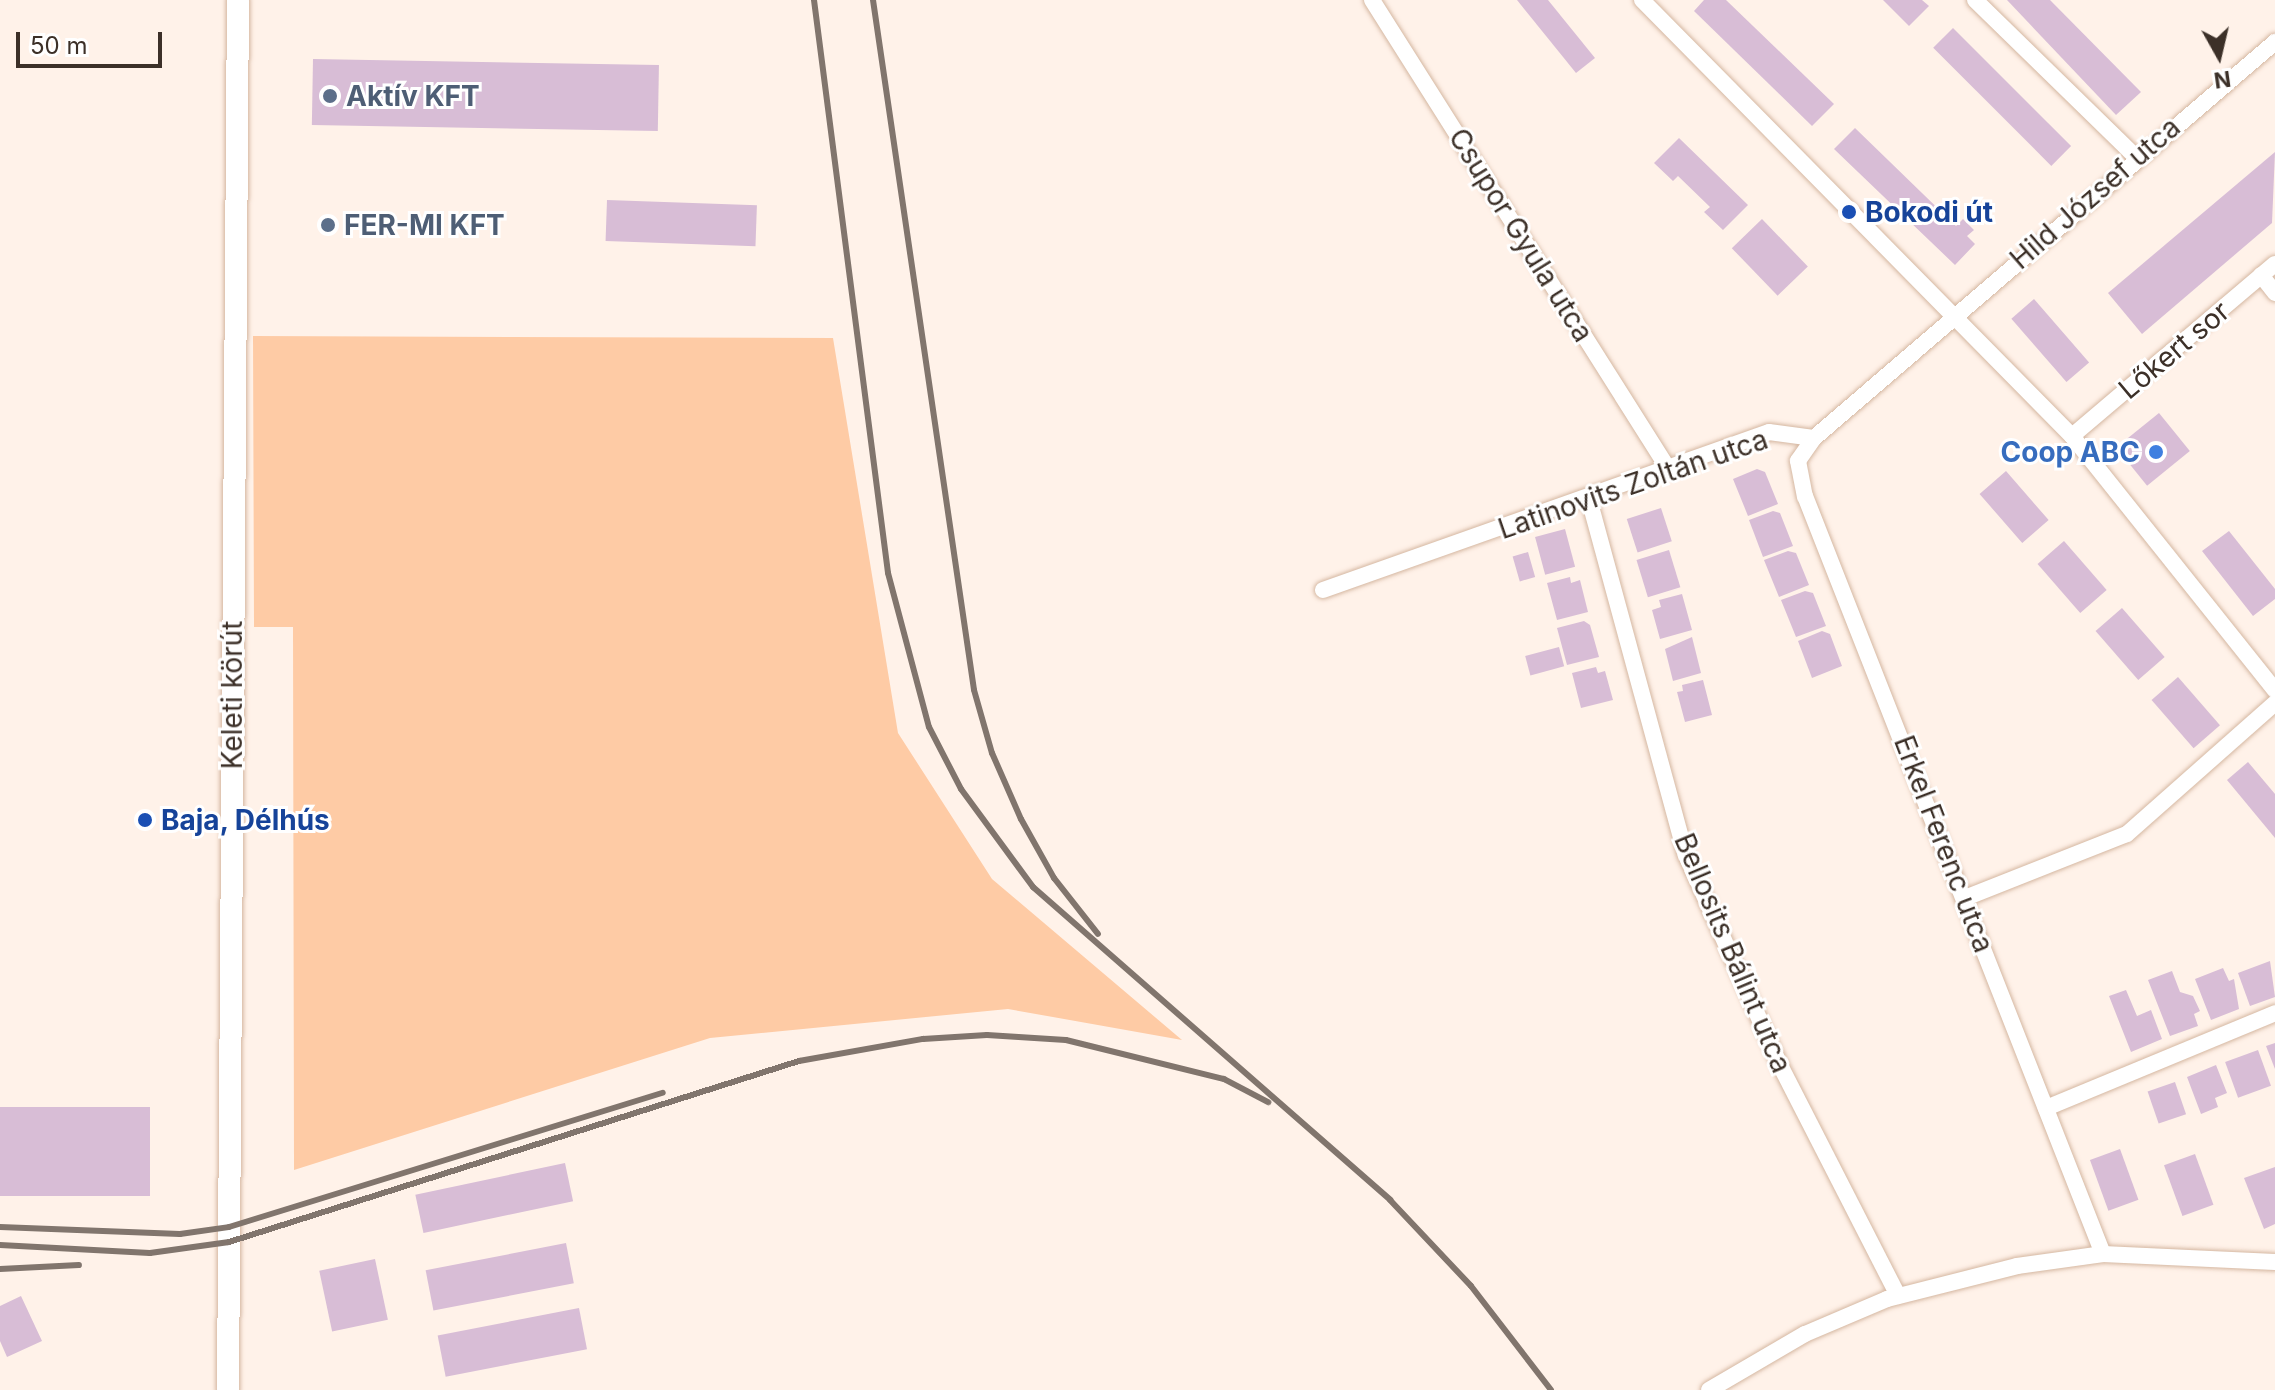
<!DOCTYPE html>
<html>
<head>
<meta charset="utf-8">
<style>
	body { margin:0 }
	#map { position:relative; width:2275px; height:1390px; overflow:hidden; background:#fff2e9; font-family:Inter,sans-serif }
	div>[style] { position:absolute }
	.green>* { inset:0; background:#fecba5 }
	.building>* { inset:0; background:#d8bdd6; transform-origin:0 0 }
	.roads { filter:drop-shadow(0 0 2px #d5b7a1) drop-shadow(0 0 2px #d5b7a1) }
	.street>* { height:16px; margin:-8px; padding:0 8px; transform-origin:8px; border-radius:8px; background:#fff }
	.secondary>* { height:22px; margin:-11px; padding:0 11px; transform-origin:11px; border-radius:11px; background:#fff }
	.rail>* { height:6px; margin:-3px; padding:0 3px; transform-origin:3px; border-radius:3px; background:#81756d }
	.dots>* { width:22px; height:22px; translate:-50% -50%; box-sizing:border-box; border:4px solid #fff; border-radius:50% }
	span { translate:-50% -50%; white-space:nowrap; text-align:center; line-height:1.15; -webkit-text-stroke:6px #fff; paint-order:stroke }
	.service-label { font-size:28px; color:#4e5e75; font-weight:700 }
	.left { translate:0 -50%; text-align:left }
	.street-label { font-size:28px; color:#3c3028 }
	.transit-label { font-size:28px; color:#164399; font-weight:700 }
	.shop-label { font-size:28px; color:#366cbe; font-weight:700 }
	.right { translate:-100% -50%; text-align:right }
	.north { position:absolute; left:2179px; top:16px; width:80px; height:80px; -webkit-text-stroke:6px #fff; paint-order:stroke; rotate:172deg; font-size:22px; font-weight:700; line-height:32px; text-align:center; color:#3c3028 }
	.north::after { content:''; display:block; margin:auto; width:28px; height:36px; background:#3c3028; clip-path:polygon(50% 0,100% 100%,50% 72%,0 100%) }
	.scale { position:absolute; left:16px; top:32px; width:146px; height:36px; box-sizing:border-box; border:4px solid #3c3028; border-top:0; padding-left:10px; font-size:24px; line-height:28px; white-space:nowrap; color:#3c3028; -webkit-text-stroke:6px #fff; paint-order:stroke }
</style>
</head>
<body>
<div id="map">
	<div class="green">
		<i style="clip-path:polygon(253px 336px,833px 338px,898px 733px,992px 879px,1182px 1040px,1008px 1009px,710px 1038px,294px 1170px,293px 627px,254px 627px)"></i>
	</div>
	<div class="building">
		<i style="clip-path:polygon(1517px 0,1548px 0,1595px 58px,1576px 73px)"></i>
		<i style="clip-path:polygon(1704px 0,1726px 0,1834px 104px,1812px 126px,1694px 11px)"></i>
		<i style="clip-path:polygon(1883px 0,1922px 0,1929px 6px,1909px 26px)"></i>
		<i style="clip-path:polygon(2007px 0,2050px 0,2141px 92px,2116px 115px)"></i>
		<i style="left:1953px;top:28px;width:167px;height:28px;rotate:45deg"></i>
		<i style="left:313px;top:59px;width:346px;height:66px;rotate:1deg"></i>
		<i style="clip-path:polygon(1855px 128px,1956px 226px,1963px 219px,1974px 230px,1967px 236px,1975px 244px,1955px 265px,1834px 149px)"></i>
		<i style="clip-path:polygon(1679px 138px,1748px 205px,1723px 230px,1704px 212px,1710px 207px,1678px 176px,1673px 181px,1654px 163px)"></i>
		<i style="clip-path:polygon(2275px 152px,2272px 223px,2142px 334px,2108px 293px)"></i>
		<i style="left:607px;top:200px;width:150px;height:41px;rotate:2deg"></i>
		<i style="left:1762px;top:219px;width:66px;height:42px;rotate:46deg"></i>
		<i style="left:2034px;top:299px;width:84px;height:30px;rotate:49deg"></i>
		<i style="left:2159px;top:413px;width:49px;height:55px;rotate:51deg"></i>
		<i style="clip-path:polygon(1757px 469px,1765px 472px,1778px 504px,1748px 516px,1733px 479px)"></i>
		<i style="left:2006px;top:471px;width:65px;height:35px;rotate:49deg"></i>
		<i style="left:1661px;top:508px;width:35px;height:36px;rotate:72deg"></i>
		<i style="clip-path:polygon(1773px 511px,1780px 513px,1793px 546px,1763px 557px,1749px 520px)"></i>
		<i style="left:1565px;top:529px;width:39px;height:31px;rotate:75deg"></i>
		<i style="clip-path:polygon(2229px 531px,2275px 589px,2275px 599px,2253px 616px,2202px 551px)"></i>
		<i style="left:2064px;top:541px;width:65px;height:35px;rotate:49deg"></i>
		<i style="left:1669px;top:550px;width:39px;height:34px;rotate:73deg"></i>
		<i style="clip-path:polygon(1788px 551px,1796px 553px,1809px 585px,1779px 597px,1764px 560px)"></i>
		<i style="left:1528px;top:552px;width:26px;height:16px;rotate:74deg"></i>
		<i style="clip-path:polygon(1570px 577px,1571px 583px,1580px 580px,1588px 612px,1557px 620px,1547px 583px)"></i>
		<i style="clip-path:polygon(1805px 591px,1813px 593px,1826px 626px,1796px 637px,1781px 600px)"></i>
		<i style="clip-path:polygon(1682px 594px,1692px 630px,1660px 639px,1652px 610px,1661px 607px,1659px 600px)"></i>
		<i style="left:2122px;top:608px;width:65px;height:35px;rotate:49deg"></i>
		<i style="clip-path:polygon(1584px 621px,1590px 625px,1599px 657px,1567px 665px,1557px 628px)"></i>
		<i style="clip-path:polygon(1822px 631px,1830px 634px,1842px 666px,1812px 678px,1798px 641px)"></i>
		<i style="clip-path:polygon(1692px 637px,1701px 673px,1673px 681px,1665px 649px)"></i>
		<i style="left:1559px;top:647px;width:20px;height:35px;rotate:75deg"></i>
		<i style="clip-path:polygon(1596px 667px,1598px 673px,1605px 671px,1613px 700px,1581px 708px,1572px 673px)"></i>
		<i style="left:2178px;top:677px;width:64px;height:35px;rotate:49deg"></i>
		<i style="clip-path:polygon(1703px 680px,1712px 715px,1685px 722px,1677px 692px,1683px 691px,1682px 685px)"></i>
		<i style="clip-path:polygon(2248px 762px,2275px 794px,2275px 838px,2227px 780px)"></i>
		<i style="clip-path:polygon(2270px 961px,2275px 997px,2250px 1006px,2238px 973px)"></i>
		<i style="clip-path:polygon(2223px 968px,2229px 981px,2234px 979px,2239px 1009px,2211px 1020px,2195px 979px)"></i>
		<i style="clip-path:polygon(2172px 971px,2180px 992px,2193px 996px,2200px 1011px,2194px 1014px,2198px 1026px,2170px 1036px,2148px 980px)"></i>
		<i style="clip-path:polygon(2126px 990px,2137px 1016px,2151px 1010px,2162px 1039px,2131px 1052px,2109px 996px)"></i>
		<i style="clip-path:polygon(2275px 1043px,2275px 1069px,2266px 1046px)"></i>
		<i style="left:2258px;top:1050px;width:38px;height:35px;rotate:70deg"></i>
		<i style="clip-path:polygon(2216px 1065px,2227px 1093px,2215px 1098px,2218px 1107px,2201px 1114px,2187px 1077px)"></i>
		<i style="left:2175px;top:1082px;width:34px;height:29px;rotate:71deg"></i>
		<i style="left:0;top:1107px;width:150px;height:89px"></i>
		<i style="left:2120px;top:1149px;width:54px;height:32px;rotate:70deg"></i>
		<i style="left:2195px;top:1154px;width:54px;height:33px;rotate:70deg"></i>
		<i style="left:565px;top:1163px;width:39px;height:153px;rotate:78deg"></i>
		<i style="clip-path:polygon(2275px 1167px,2275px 1224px,2264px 1229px,2244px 1178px)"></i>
		<i style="left:566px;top:1243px;width:41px;height:143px;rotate:79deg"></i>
		<i style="left:375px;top:1259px;width:62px;height:57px;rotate:78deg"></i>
		<i style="clip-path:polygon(21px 1296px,42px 1341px,7px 1357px,0 1341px,0 1306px)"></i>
		<i style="left:579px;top:1308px;width:42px;height:144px;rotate:79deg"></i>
	</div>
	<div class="roads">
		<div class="street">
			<i style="left:1372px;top:0;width:556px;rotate:57.71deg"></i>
			<i style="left:1642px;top:0;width:612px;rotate:45.4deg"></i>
			<i style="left:2072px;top:436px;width:325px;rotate:51.4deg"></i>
			<i style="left:1975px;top:0;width:225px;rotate:44.3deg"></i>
			<i style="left:2261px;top:275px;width:23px;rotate:52deg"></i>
			<i style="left:2072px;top:436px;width:266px;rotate:-40.3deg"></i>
			<i style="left:1814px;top:438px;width:28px;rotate:125deg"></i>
			<i style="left:1798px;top:461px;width:36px;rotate:79deg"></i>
			<i style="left:1805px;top:496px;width:814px;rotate:68.54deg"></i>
			<i style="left:1589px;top:499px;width:369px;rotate:74.8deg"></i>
			<i style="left:1686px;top:855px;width:232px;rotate:65.9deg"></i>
			<i style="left:1781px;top:1067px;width:257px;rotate:62.9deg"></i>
			<i style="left:1323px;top:590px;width:473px;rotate:-19.5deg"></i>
			<i style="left:1769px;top:432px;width:45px;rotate:7.6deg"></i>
			<i style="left:1814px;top:438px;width:608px;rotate:-40.66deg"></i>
			<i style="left:1965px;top:898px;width:174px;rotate:-21.6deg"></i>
			<i style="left:2127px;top:834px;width:198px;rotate:-41.5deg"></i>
			<i style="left:2046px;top:1108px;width:248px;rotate:-22.5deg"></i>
			<i style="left:1709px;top:1390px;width:111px;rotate:-30.3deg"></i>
			<i style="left:1805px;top:1334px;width:89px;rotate:-23.1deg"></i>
			<i style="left:1887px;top:1299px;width:134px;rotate:-14.2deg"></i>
			<i style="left:2017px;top:1266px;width:87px;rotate:-7.9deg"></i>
			<i style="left:2103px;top:1254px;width:172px;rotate:2.7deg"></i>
		</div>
		<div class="secondary">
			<i style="left:228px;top:1390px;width:1390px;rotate:-89.59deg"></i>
		</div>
	</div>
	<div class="rail">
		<i style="left:814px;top:0;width:578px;rotate:82.64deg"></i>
		<i style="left:888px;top:573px;width:159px;rotate:75.1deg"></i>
		<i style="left:929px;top:727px;width:70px;rotate:62.7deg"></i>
		<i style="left:961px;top:789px;width:122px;rotate:53.7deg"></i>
		<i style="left:1033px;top:887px;width:475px;rotate:41.2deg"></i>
		<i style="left:1390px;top:1200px;width:118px;rotate:46.7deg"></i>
		<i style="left:1471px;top:1286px;width:131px;rotate:52.4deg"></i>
		<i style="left:873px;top:0;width:697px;rotate:81.67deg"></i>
		<i style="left:974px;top:690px;width:66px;rotate:74.1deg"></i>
		<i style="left:992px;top:753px;width:72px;rotate:66.3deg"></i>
		<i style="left:1021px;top:819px;width:68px;rotate:60.8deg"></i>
		<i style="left:1054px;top:878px;width:71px;rotate:51.8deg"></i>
		<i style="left:0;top:1227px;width:180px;rotate:2.2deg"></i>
		<i style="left:180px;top:1234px;width:49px;rotate:-8.1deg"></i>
		<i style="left:229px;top:1227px;width:454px;rotate:-17.2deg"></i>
		<i style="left:0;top:1245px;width:150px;rotate:3.1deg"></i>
		<i style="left:150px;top:1253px;width:80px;rotate:-7.9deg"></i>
		<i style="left:229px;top:1242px;width:598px;rotate:-17.62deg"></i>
		<i style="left:799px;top:1061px;width:126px;rotate:-10.1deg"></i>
		<i style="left:923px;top:1039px;width:64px;rotate:-3.6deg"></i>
		<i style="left:987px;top:1035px;width:79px;rotate:3.6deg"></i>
		<i style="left:1066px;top:1040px;width:163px;rotate:13.9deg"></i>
		<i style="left:1224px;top:1079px;width:50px;rotate:27.6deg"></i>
		<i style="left:0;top:1269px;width:79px;rotate:-2.9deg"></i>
	</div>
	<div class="dots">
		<i style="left:330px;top:96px;background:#5c6f8a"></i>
		<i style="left:1849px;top:212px;background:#1a4fb4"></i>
		<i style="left:328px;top:225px;background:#5c6f8a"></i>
		<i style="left:2156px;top:452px;background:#3f7fe0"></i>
		<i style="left:145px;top:820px;background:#1a4fb4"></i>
	</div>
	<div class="service-label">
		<span class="left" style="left:346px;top:96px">Aktív KFT</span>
		<span class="left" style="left:344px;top:225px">FER-MI KFT</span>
	</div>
	<div class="street-label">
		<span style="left:2095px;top:193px;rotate:-41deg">Hild József utca</span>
		<span style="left:1521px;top:235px;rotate:58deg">Csupor Gyula utca</span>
		<span style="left:2174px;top:350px;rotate:-40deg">Lőkert sor</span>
		<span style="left:1633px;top:484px;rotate:-19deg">Latinovits Zoltán utca</span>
		<span style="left:232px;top:695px;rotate:-90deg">Keleti körút</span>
		<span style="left:1944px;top:844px;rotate:69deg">Erkel Ferenc utca</span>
		<span style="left:1733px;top:953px;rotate:67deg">Bellosits Bálint utca</span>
	</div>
	<div class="transit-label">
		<span class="left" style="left:1865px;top:212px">Bokodi út</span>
		<span class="left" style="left:161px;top:820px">Baja, Délhús</span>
	</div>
	<div class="shop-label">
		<span class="right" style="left:2140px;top:452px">Coop ABC</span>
	</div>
	<div class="north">N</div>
	<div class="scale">50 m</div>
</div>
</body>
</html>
